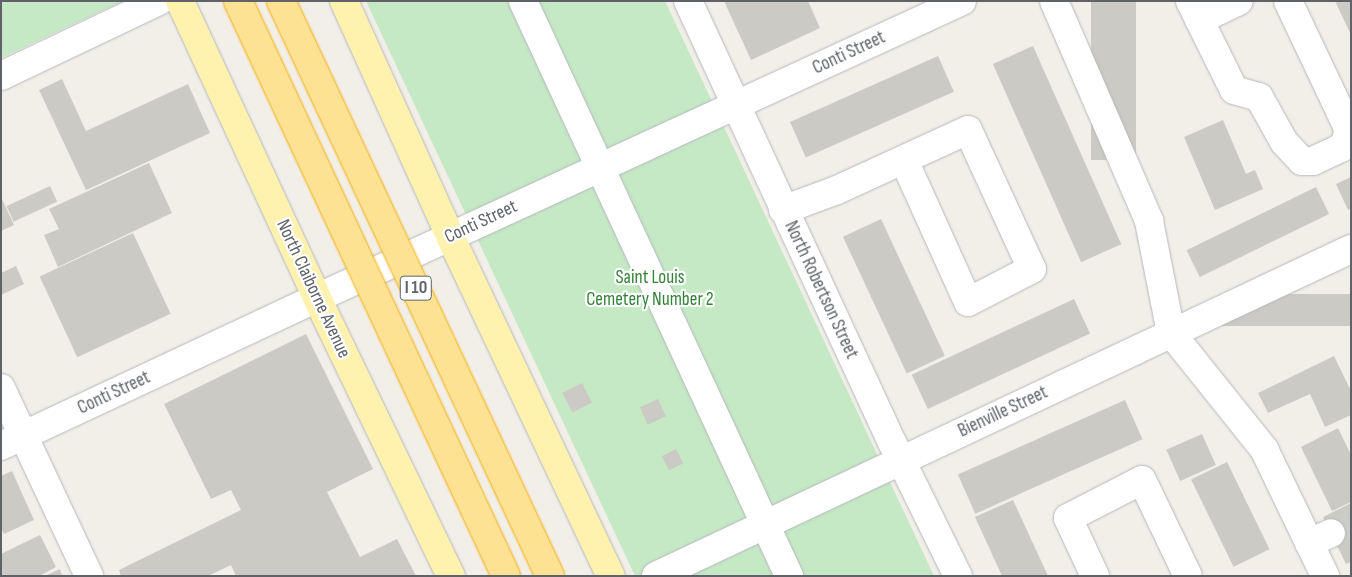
<!DOCTYPE html>
<html>
<head>
<meta charset="utf-8">
<style>
	body { margin:0 }
	#map { position:relative; width:1352px; height:577px; overflow:hidden; background:#f1efe8; font-family:"Sofia Sans Condensed",sans-serif }
	div>[style] { position:absolute }
	.green>* { inset:0; background:#c5e8c5 }
	.building>* { inset:0; background:#cccac5; transform-origin:0 0 }
	.minor-tunnel>* { height:28px; margin-top:-14px; transform-origin:0; background:repeating-linear-gradient(90deg,#ccccc8 0 28px,transparent 0 42px) }
	.roads { filter:drop-shadow(0 0 1px #b5b8bc) drop-shadow(0 0 1px #b5b8bc) }
	.minor>* { height:28px; margin:-14px; padding:0 14px; transform-origin:14px; border-radius:14px; background:#fff }
	.major>* { height:28px; margin:-14px; padding:0 14px; transform-origin:14px; border-radius:14px; background:#fff2af }
	.bridges { filter:drop-shadow(0 0 1px #f9ab00) drop-shadow(0 0 1px #f9ab00) }
	.highway-bridge>* { height:28px; margin:-14px; padding:0 14px; transform-origin:14px; border-radius:14px; background:#fde293 }
	span { translate:-50% -50%; white-space:nowrap; text-align:center; line-height:1.15; -webkit-text-stroke:4.5px #fff; paint-order:stroke }
	.shield-label span { padding:1px 4px; background:#fff; border:1px solid; border-radius:4px; -webkit-text-stroke-width:0 }
	.shield-label { font-size:18px; color:#5f6368; font-weight:700 }
	.street-label { font-size:19px; color:#5f6368 }
	.park-label { font-size:19px; color:#348238 }
	.frame { position:absolute; inset:0; border:2px solid #5f6368; pointer-events:none }
</style>
</head>
<body>
<div id="map">
	<div class="green">
		<i style="clip-path:polygon(1px 1px,123px 1px,1px 58px)"></i>
		<i style="clip-path:polygon(366px 1px,665px 1px,934px 576px,635px 576px)"></i>
	</div>
	<div class="building">
		<i style="clip-path:polygon(724px 1px,808px 1px,820px 28px,751px 60px)"></i>
		<i style="left:1091px;top:1px;width:45px;height:159px"></i>
		<i style="clip-path:polygon(1335px 1px,1351px 1px,1351px 35px)"></i>
		<i style="left:1033px;top:46px;width:217px;height:44px;rotate:66deg"></i>
		<i style="left:938px;top:56px;width:39px;height:162px;rotate:66deg"></i>
		<i style="clip-path:polygon(62px 79px,86px 131px,188px 84px,210px 133px,86px 190px,39px 90px)"></i>
		<i style="clip-path:polygon(1223px 120px,1246px 174px,1255px 170px,1263px 189px,1215px 210px,1184px 137px)"></i>
		<i style="clip-path:polygon(149px 163px,172px 213px,58px 267px,44px 235px,59px 229px,49px 209px)"></i>
		<i style="clip-path:polygon(1351px 177px,1351px 208px,1348px 210px,1336px 184px)"></i>
		<i style="left:50px;top:186px;width:17px;height:48px;rotate:65deg"></i>
		<i style="left:1316px;top:187px;width:30px;height:144px;rotate:64deg"></i>
		<i style="clip-path:polygon(1px 197px,14px 225px,1px 231px)"></i>
		<i style="left:881px;top:219px;width:151px;height:42px;rotate:65deg"></i>
		<i style="left:133px;top:233px;width:89px;height:103px;rotate:65deg"></i>
		<i style="clip-path:polygon(16px 266px,24px 284px,1px 295px,1px 273px)"></i>
		<i style="left:1351px;top:294px;width:32px;height:129px;rotate:90deg"></i>
		<i style="left:1074px;top:299px;width:38px;height:179px;rotate:65deg"></i>
		<i style="clip-path:polygon(306px 334px,373px 469px,327px 492px,360px 557px,397px 539px,416px 576px,236px 576px,231px 565px,208px 576px,121px 576px,119px 570px,241px 510px,231px 490px,211px 499px,164px 404px)"></i>
		<i style="clip-path:polygon(1334px 356px,1351px 391px,1351px 415px,1325px 427px,1310px 394px,1268px 413px,1258px 393px)"></i>
		<i style="left:582px;top:383px;width:22px;height:22px;rotate:63deg"></i>
		<i style="left:658px;top:399px;width:19px;height:20px;rotate:65deg"></i>
		<i style="left:1125px;top:400px;width:43px;height:183px;rotate:66deg"></i>
		<i style="clip-path:polygon(1338px 428px,1351px 455px,1351px 502px,1332px 511px,1301px 447px)"></i>
		<i style="left:1202px;top:434px;width:34px;height:39px;rotate:66deg"></i>
		<i style="left:676px;top:449px;width:16px;height:16px;rotate:63deg"></i>
		<i style="left:1227px;top:462px;width:97px;height:40px;rotate:64deg"></i>
		<i style="clip-path:polygon(12px 471px,34px 520px,4px 534px,1px 528px,1px 476px)"></i>
		<i style="clip-path:polygon(1013px 500px,1048px 576px,1002px 576px,975px 517px)"></i>
		<i style="clip-path:polygon(1351px 503px,1351px 562px,1346px 564px,1323px 517px)"></i>
		<i style="clip-path:polygon(40px 535px,56px 567px,39px 576px,1px 576px,1px 554px)"></i>
		<i style="clip-path:polygon(60px 569px,62px 576px,45px 576px)"></i>
	</div>
	<div class="minor-tunnel">
		<i style="left:1331px;top:533px;width:22px;rotate:-22deg"></i>
	</div>
	<div class="roads">
		<div class="minor">
			<i style="left:523px;top:1px;width:634px;rotate:65.17deg"></i>
			<i style="left:688px;top:1px;width:488px;rotate:65.2deg"></i>
			<i style="left:893px;top:444px;width:147px;rotate:63.8deg"></i>
			<i style="left:1054px;top:1px;width:240px;rotate:66.6deg"></i>
			<i style="left:1149px;top:221px;width:114px;rotate:78.9deg"></i>
			<i style="left:1171px;top:333px;width:149px;rotate:51.3deg"></i>
			<i style="left:1264px;top:449px;width:141px;rotate:64.3deg"></i>
			<i style="left:1190px;top:1px;width:99px;rotate:63.7deg"></i>
			<i style="left:1234px;top:90px;width:26px;rotate:16deg"></i>
			<i style="left:1259px;top:97px;width:51px;rotate:60.9deg"></i>
			<i style="left:1284px;top:142px;width:26px;rotate:47deg"></i>
			<i style="left:1302px;top:161px;width:11px"></i>
			<i style="left:1313px;top:161px;width:31px;rotate:-25deg"></i>
			<i style="left:1341px;top:148px;width:11px;rotate:-56deg"></i>
			<i style="left:1347px;top:139px;width:11px;rotate:-85deg"></i>
			<i style="left:1348px;top:128px;width:140px;rotate:-115.3deg"></i>
			<i style="left:1199px;top:20px;width:44px;rotate:-25.4deg"></i>
			<i style="left:1px;top:76px;width:175px;rotate:-25.4deg"></i>
			<i style="left:783px;top:210px;width:58px;rotate:-20.3deg"></i>
			<i style="left:837px;top:190px;width:144px;rotate:-24.6deg"></i>
			<i style="left:968px;top:130px;width:153px;rotate:65.3deg"></i>
			<i style="left:1032px;top:269px;width:72px;rotate:152.7deg"></i>
			<i style="left:968px;top:302px;width:156px;rotate:-114.3deg"></i>
			<i style="left:1px;top:388px;width:208px;rotate:64.9deg"></i>
			<i style="left:1px;top:446px;width:349px;rotate:-25.1deg"></i>
			<i style="left:317px;top:298px;width:710px;rotate:-24.72deg"></i>
			<i style="left:1309px;top:543px;width:24px;rotate:-24deg"></i>
			<i style="left:656px;top:576px;width:768px;rotate:-25.2deg"></i>
			<i style="left:1095px;top:576px;width:64px;rotate:-115deg"></i>
			<i style="left:1068px;top:518px;width:83px;rotate:-27.2deg"></i>
			<i style="left:1142px;top:480px;width:106px;rotate:64.4deg"></i>
		</div>
		<div class="major">
			<i style="left:180px;top:1px;width:327px;rotate:65.2deg"></i>
			<i style="left:317px;top:298px;width:309px;rotate:64.3deg"></i>
			<i style="left:344px;top:1px;width:258px;rotate:65.7deg"></i>
			<i style="left:450px;top:236px;width:376px;rotate:64.7deg"></i>
		</div>
	</div>
	<div class="bridges">
		<div class="highway-bridge">
			<i style="left:238px;top:1px;width:634px;rotate:65.01deg"></i>
			<i style="left:281px;top:1px;width:635px;rotate:64.93deg"></i>
		</div>
	</div>
	<div class="shield-label">
		<span style="left:416px;top:288px">I 10</span>
	</div>
	<div class="street-label">
		<span style="left:849px;top:53px;rotate:-25deg">Conti Street</span>
		<span style="left:481px;top:222px;rotate:-25deg">Conti Street</span>
		<span style="left:313px;top:289px;rotate:65deg">North Claiborne Avenue</span>
		<span style="left:821px;top:290px;rotate:65deg">North Robertson Street</span>
		<span style="left:114px;top:393px;rotate:-25deg">Conti Street</span>
		<span style="left:1003px;top:412px;rotate:-25deg">Bienville Street</span>
	</div>
	<div class="park-label">
		<span style="left:650px;top:289px">Saint Louis<br>Cemetery Number 2</span>
	</div>
	<div class="frame"></div>
</div>
</body>
</html>
